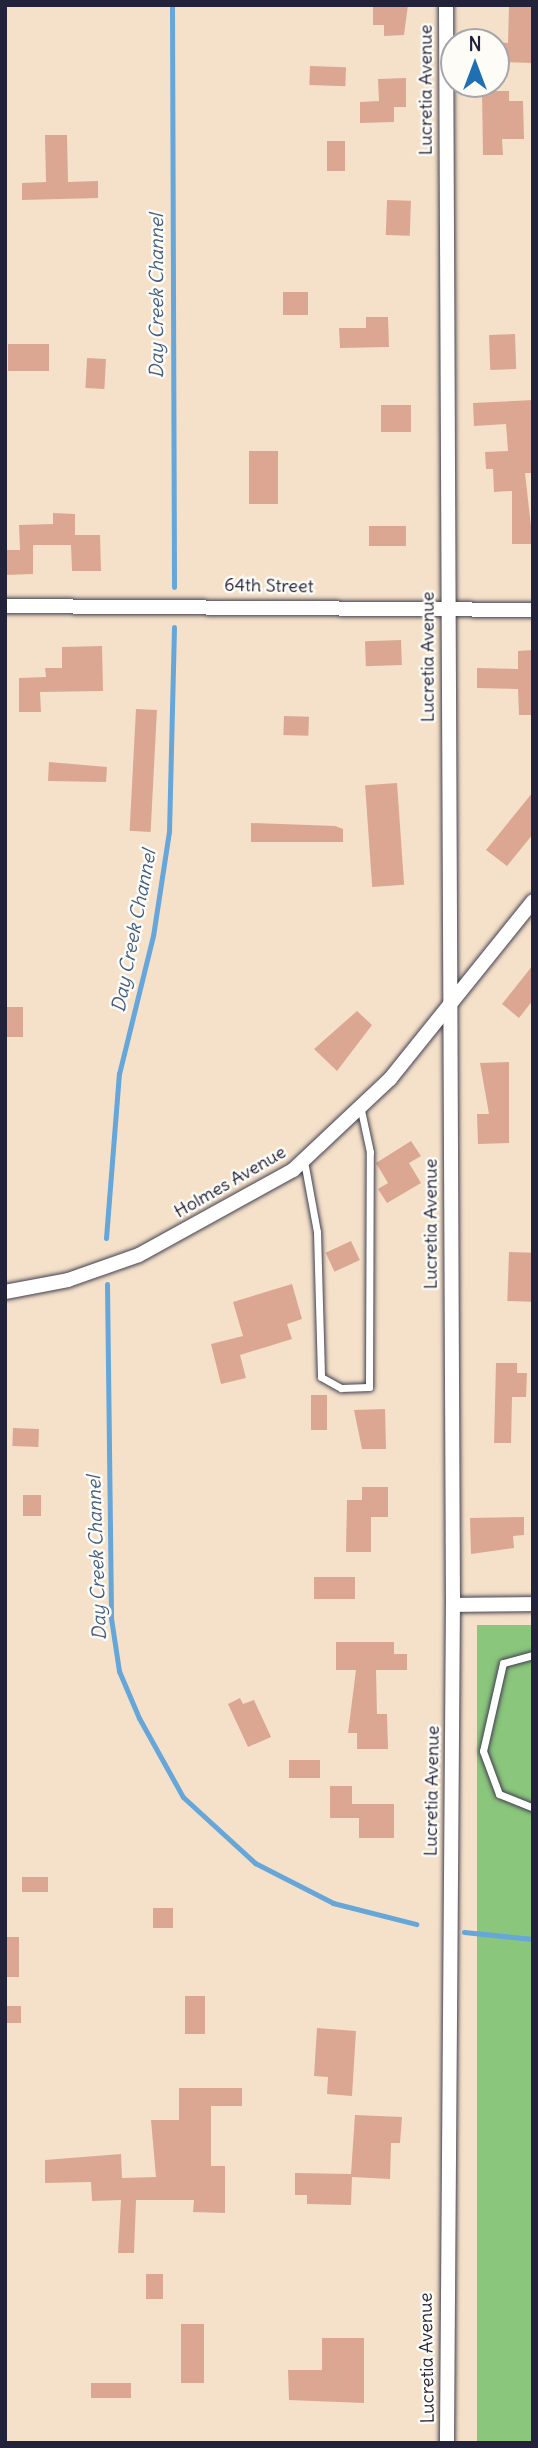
<!DOCTYPE html>
<html>
<head>
<meta charset="utf-8">
<style>
	body { margin:0 }
	#map { position:relative; width:538px; height:2448px; overflow:hidden; background:#f5e1c9; font-family:Delius,sans-serif }
	div>[style] { position:absolute }
	.green>* { inset:0; background:#8ac67c; transform-origin:0 0 }
	.stream>* { height:5px; margin:-2.5px; padding:0 2.5px; transform-origin:2.5px; border-radius:2.5px; background:#66a6d9 }
	.building>* { inset:0; background:#dba792; transform-origin:0 0 }
	.roads { filter:drop-shadow(0 0 2px #423f50) drop-shadow(0 0 2px #423f50) }
	.lane>* { height:7px; margin:-3.5px; padding:0 3.5px; transform-origin:3.5px; border-radius:3.5px; background:#fff }
	.street>* { height:14px; margin:-7px; padding:0 7px; transform-origin:7px; border-radius:7px; background:#fff }
	span { translate:-50% -50%; white-space:nowrap; text-align:center; line-height:1.15; -webkit-text-stroke:5px #fdfcf7; paint-order:stroke }
	.street-label { font-size:18px; color:#22223b }
	.water-label { font-size:19px; color:#415d82; font-style:italic }
	.frame { position:absolute; inset:0; border:7px solid #22223b; pointer-events:none }
	.north { position:absolute; left:440px; top:28px; width:70px; height:70px; box-sizing:border-box; background:#fdfcf7; border:2px solid #a5a5ac; border-radius:50%; rotate:0deg; font-size:19px; font-weight:700; line-height:28px; text-align:center; color:#22223b }
	.north::after { content:''; display:block; margin:auto; width:24px; height:32px; background:#1f6fb2; clip-path:polygon(50% 0,100% 100%,50% 72%,0 100%) }
</style>
</head>
<body>
<div id="map">
	<div class="green">
		<i style="left:477px;top:1625px;width:56px;height:818px"></i>
	</div>
	<div class="stream">
		<i style="left:172px;top:5px;width:582px;rotate:89.8deg"></i>
		<i style="left:106px;top:1238px;width:165px;rotate:-85.5deg"></i>
		<i style="left:119px;top:1074px;width:142px;rotate:-76.2deg"></i>
		<i style="left:153px;top:936px;width:105px;rotate:-81.3deg"></i>
		<i style="left:169px;top:832px;width:205px;rotate:-88.6deg"></i>
		<i style="left:107px;top:1284px;width:334px;rotate:89.3deg"></i>
		<i style="left:111px;top:1618px;width:54px;rotate:81.4deg"></i>
		<i style="left:119px;top:1671px;width:51px;rotate:66.9deg"></i>
		<i style="left:139px;top:1718px;width:90px;rotate:60.9deg"></i>
		<i style="left:183px;top:1797px;width:98px;rotate:42.5deg"></i>
		<i style="left:255px;top:1863px;width:88px;rotate:27.1deg"></i>
		<i style="left:333px;top:1903px;width:86px;rotate:14.2deg"></i>
		<i style="left:464px;top:1932px;width:69px;rotate:5.8deg"></i>
	</div>
	<div class="building">
		<i style="clip-path:polygon(373px 5px,408px 5px,404px 35px,384px 36px,384px 25px,373px 25px)"></i>
		<i style="clip-path:polygon(509px 5px,533px 5px,533px 63px,496px 62px,496px 42px,508px 43px)"></i>
		<i style="left:310px;top:66px;width:36px;height:19px;rotate:2deg"></i>
		<i style="clip-path:polygon(406px 78px,406px 107px,394px 107px,394px 122px,360px 123px,360px 102px,379px 101px,378px 79px)"></i>
		<i style="clip-path:polygon(482px 91px,509px 91px,509px 101px,523px 101px,524px 139px,502px 139px,503px 155px,483px 155px)"></i>
		<i style="clip-path:polygon(45px 135px,67px 135px,68px 182px,98px 181px,98px 198px,22px 200px,22px 183px,46px 182px)"></i>
		<i style="left:327px;top:141px;width:18px;height:30px"></i>
		<i style="left:387px;top:200px;width:24px;height:35px;rotate:2deg"></i>
		<i style="left:283px;top:292px;width:25px;height:23px"></i>
		<i style="clip-path:polygon(366px 317px,388px 317px,389px 347px,340px 348px,339px 328px,366px 328px)"></i>
		<i style="left:515px;top:334px;width:35px;height:26px;rotate:88deg"></i>
		<i style="left:8px;top:344px;width:41px;height:27px"></i>
		<i style="left:87px;top:358px;width:19px;height:30px;rotate:3deg"></i>
		<i style="clip-path:polygon(533px 400px,533px 473px,525px 473px,533px 544px,512px 544px,512px 491px,494px 492px,493px 469px,486px 469px,485px 452px,508px 451px,506px 424px,474px 426px,473px 403px)"></i>
		<i style="left:381px;top:405px;width:30px;height:27px"></i>
		<i style="left:249px;top:451px;width:29px;height:53px"></i>
		<i style="clip-path:polygon(53px 513px,75px 514px,75px 535px,100px 535px,101px 571px,72px 571px,71px 545px,33px 545px,33px 574px,5px 575px,5px 550px,20px 550px,19px 525px,53px 524px)"></i>
		<i style="left:406px;top:526px;width:20px;height:37px;rotate:90deg"></i>
		<i style="left:401px;top:640px;width:25px;height:36px;rotate:88deg"></i>
		<i style="clip-path:polygon(102px 646px,103px 691px,40px 692px,41px 712px,19px 712px,19px 678px,46px 677px,45px 668px,62px 668px,62px 647px)"></i>
		<i style="clip-path:polygon(533px 650px,533px 715px,519px 715px,518px 689px,477px 688px,477px 668px,518px 669px,518px 651px)"></i>
		<i style="left:136px;top:709px;width:21px;height:122px;rotate:3deg"></i>
		<i style="left:284px;top:716px;width:25px;height:19px;rotate:2deg"></i>
		<i style="clip-path:polygon(49px 762px,107px 767px,106px 782px,48px 781px)"></i>
		<i style="left:397px;top:783px;width:102px;height:32px;rotate:86deg"></i>
		<i style="clip-path:polygon(533px 792px,533px 834px,507px 866px,486px 850px)"></i>
		<i style="clip-path:polygon(251px 823px,335px 826px,343px 829px,343px 842px,251px 842px)"></i>
		<i style="clip-path:polygon(533px 965px,533px 1000px,519px 1018px,502px 1004px)"></i>
		<i style="left:5px;top:1007px;width:18px;height:30px"></i>
		<i style="clip-path:polygon(357px 1011px,372px 1025px,337px 1071px,314px 1049px)"></i>
		<i style="clip-path:polygon(509px 1062px,509px 1143px,478px 1144px,477px 1114px,489px 1114px,480px 1063px)"></i>
		<i style="clip-path:polygon(411px 1141px,421px 1156px,409px 1163px,421px 1183px,387px 1203px,378px 1189px,388px 1183px,376px 1163px)"></i>
		<i style="left:351px;top:1241px;width:21px;height:28px;rotate:65deg"></i>
		<i style="left:509px;top:1252px;width:24px;height:49px;rotate:2deg"></i>
		<i style="clip-path:polygon(292px 1284px,302px 1319px,287px 1324px,292px 1339px,240px 1355px,246px 1378px,221px 1384px,211px 1344px,243px 1336px,233px 1302px)"></i>
		<i style="clip-path:polygon(496px 1363px,517px 1363px,517px 1373px,527px 1373px,526px 1397px,512px 1397px,511px 1443px,494px 1443px)"></i>
		<i style="left:311px;top:1395px;width:16px;height:35px"></i>
		<i style="clip-path:polygon(385px 1409px,386px 1449px,362px 1449px,354px 1410px)"></i>
		<i style="left:13px;top:1428px;width:26px;height:18px;rotate:2deg"></i>
		<i style="clip-path:polygon(362px 1487px,388px 1487px,388px 1517px,371px 1517px,371px 1552px,346px 1552px,347px 1500px,362px 1500px)"></i>
		<i style="left:23px;top:1495px;width:18px;height:21px"></i>
		<i style="clip-path:polygon(524px 1517px,524px 1535px,513px 1536px,514px 1548px,471px 1554px,470px 1518px)"></i>
		<i style="left:314px;top:1577px;width:41px;height:22px"></i>
		<i style="clip-path:polygon(336px 1642px,394px 1642px,394px 1654px,407px 1654px,407px 1670px,376px 1670px,377px 1714px,387px 1714px,388px 1749px,357px 1749px,357px 1733px,348px 1733px,356px 1670px,336px 1670px)"></i>
		<i style="clip-path:polygon(240px 1698px,243px 1704px,254px 1700px,271px 1737px,248px 1747px,228px 1704px)"></i>
		<i style="left:289px;top:1760px;width:31px;height:18px"></i>
		<i style="clip-path:polygon(330px 1786px,352px 1786px,352px 1804px,394px 1804px,394px 1838px,359px 1838px,359px 1818px,330px 1818px)"></i>
		<i style="left:22px;top:1877px;width:26px;height:15px"></i>
		<i style="left:153px;top:1908px;width:20px;height:20px"></i>
		<i style="left:5px;top:1937px;width:14px;height:40px"></i>
		<i style="left:185px;top:1996px;width:20px;height:38px"></i>
		<i style="left:5px;top:2006px;width:16px;height:17px"></i>
		<i style="clip-path:polygon(317px 2028px,356px 2031px,352px 2096px,327px 2094px,328px 2077px,314px 2076px)"></i>
		<i style="clip-path:polygon(179px 2088px,242px 2088px,242px 2106px,211px 2106px,211px 2166px,225px 2166px,225px 2213px,193px 2212px,194px 2200px,136px 2200px,134px 2253px,118px 2253px,121px 2200px,92px 2201px,91px 2182px,45px 2183px,45px 2160px,121px 2154px,122px 2178px,156px 2177px,151px 2120px,179px 2120px)"></i>
		<i style="clip-path:polygon(355px 2115px,402px 2117px,400px 2143px,391px 2143px,390px 2179px,352px 2177px,351px 2205px,307px 2204px,307px 2195px,295px 2195px,295px 2173px,351px 2174px)"></i>
		<i style="left:146px;top:2274px;width:17px;height:25px"></i>
		<i style="left:181px;top:2324px;width:23px;height:59px"></i>
		<i style="clip-path:polygon(322px 2338px,364px 2338px,364px 2403px,289px 2400px,288px 2370px,322px 2370px)"></i>
		<i style="left:91px;top:2383px;width:40px;height:15px"></i>
	</div>
	<div class="roads">
		<div class="lane">
			<i style="left:304px;top:1161px;width:72px;rotate:79.6deg"></i>
			<i style="left:317px;top:1232px;width:145px;rotate:88.4deg"></i>
			<i style="left:321px;top:1377px;width:23px;rotate:29deg"></i>
			<i style="left:341px;top:1388px;width:28px;rotate:-2deg"></i>
			<i style="left:369px;top:1387px;width:235px;rotate:-89.8deg"></i>
			<i style="left:370px;top:1152px;width:43px;rotate:-102.1deg"></i>
			<i style="left:533px;top:1655px;width:31px;rotate:165deg"></i>
			<i style="left:503px;top:1663px;width:90px;rotate:102.8deg"></i>
			<i style="left:483px;top:1751px;width:46px;rotate:69.6deg"></i>
			<i style="left:499px;top:1794px;width:37px;rotate:22deg"></i>
		</div>
		<div class="street">
			<i style="left:446px;top:5px;width:1593px;rotate:89.75deg"></i>
			<i style="left:453px;top:1598px;width:845px;rotate:90.41deg"></i>
			<i style="left:5px;top:606px;width:528px;rotate:0.43deg"></i>
			<i style="left:5px;top:1292px;width:64px;rotate:-10.8deg"></i>
			<i style="left:68px;top:1280px;width:75px;rotate:-19.4deg"></i>
			<i style="left:139px;top:1255px;width:176px;rotate:-28.9deg"></i>
			<i style="left:293px;top:1170px;width:133px;rotate:-43.2deg"></i>
			<i style="left:390px;top:1079px;width:228px;rotate:-51.2deg"></i>
			<i style="left:453px;top:1605px;width:80px;rotate:-0.7deg"></i>
		</div>
	</div>
	<div class="street-label">
		<span style="left:426px;top:90px;rotate:-90deg">Lucretia Avenue</span>
		<span style="left:269px;top:586px;rotate:1deg">64th Street</span>
		<span style="left:428px;top:657px;rotate:-90deg">Lucretia Avenue</span>
		<span style="left:230px;top:1182px;rotate:-30deg">Holmes Avenue</span>
		<span style="left:431px;top:1224px;rotate:-90deg">Lucretia Avenue</span>
		<span style="left:432px;top:1791px;rotate:-89deg">Lucretia Avenue</span>
		<span style="left:427px;top:2358px;rotate:-91deg">Lucretia Avenue</span>
	</div>
	<div class="water-label">
		<span style="left:157px;top:296px;rotate:-90deg">Day Creek Channel</span>
		<span style="left:134px;top:931px;rotate:-79deg">Day Creek Channel</span>
		<span style="left:97px;top:1558px;rotate:-92deg">Day Creek Channel</span>
	</div>
	<div class="frame"></div>
	<div class="north">N</div>
</div>
</body>
</html>
